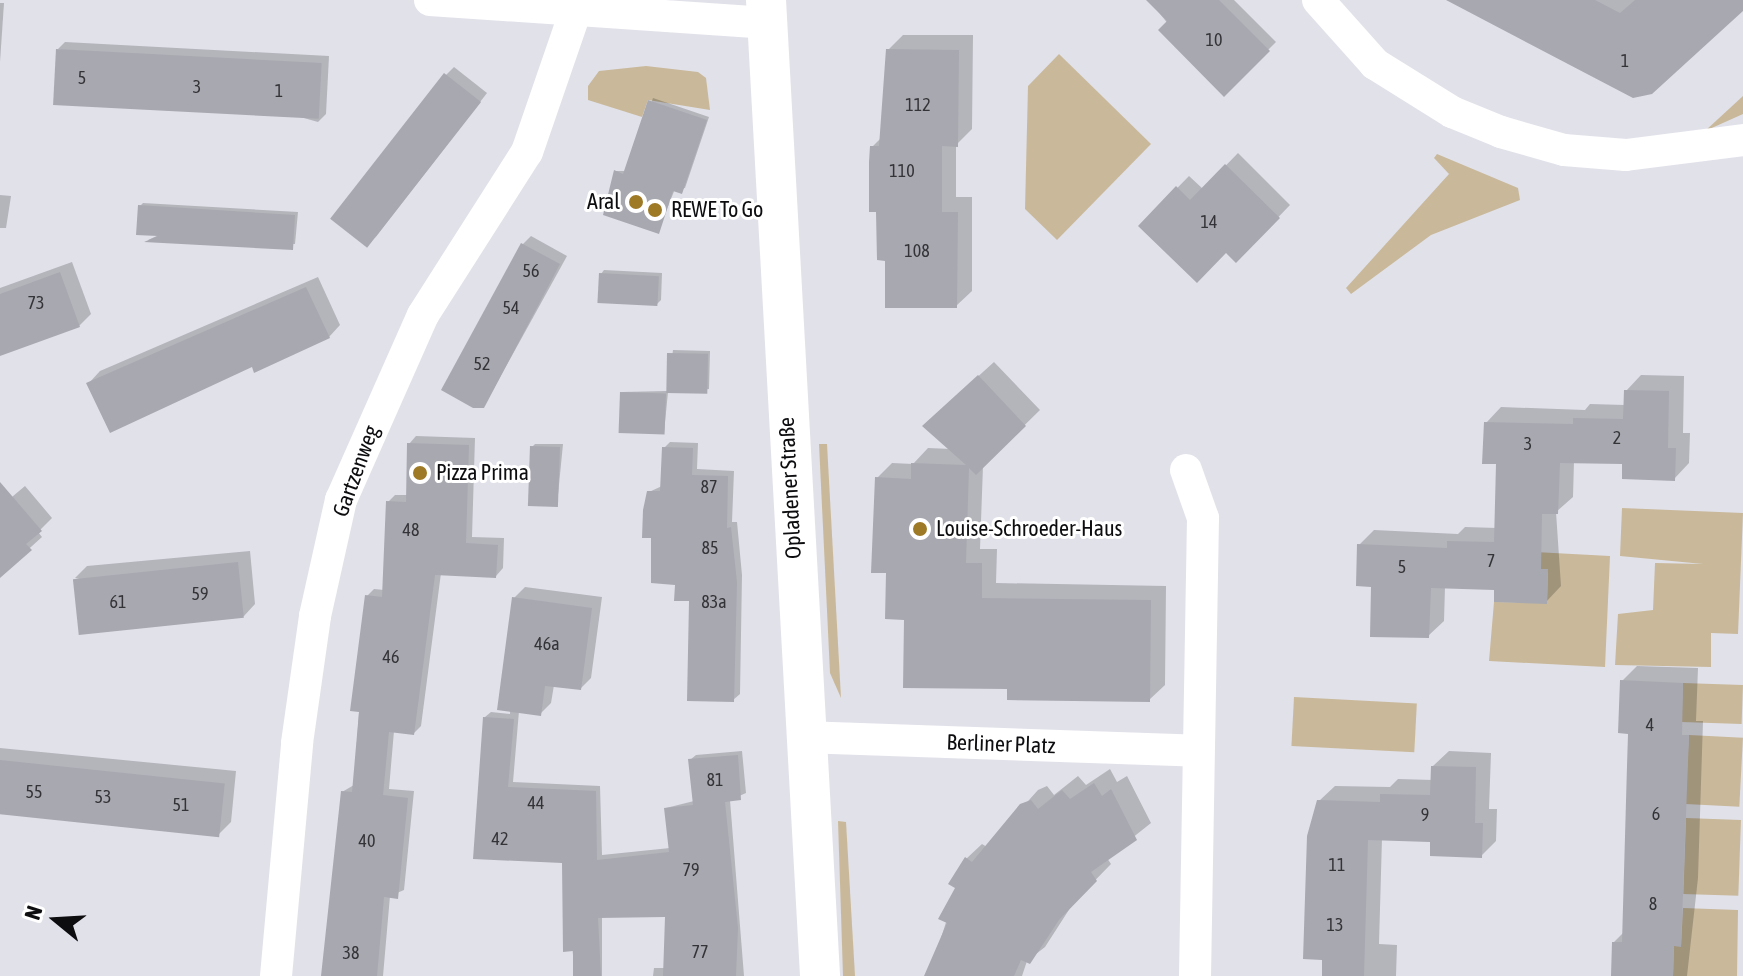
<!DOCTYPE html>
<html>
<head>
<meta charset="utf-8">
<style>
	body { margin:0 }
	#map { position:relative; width:1743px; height:976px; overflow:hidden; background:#e1e1ea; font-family:"Asap Condensed",sans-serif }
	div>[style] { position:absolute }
	.green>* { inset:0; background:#c9b99a; transform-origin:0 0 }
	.shadow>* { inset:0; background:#0003 }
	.building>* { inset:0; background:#a8a8b0; transform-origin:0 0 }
	.minor>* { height:32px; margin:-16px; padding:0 16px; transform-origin:16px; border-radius:16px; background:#fff }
	.tertiary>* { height:40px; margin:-20px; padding:0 20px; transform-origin:20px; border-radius:20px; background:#fff }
	.dots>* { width:22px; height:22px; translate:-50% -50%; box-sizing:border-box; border:4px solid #fff; border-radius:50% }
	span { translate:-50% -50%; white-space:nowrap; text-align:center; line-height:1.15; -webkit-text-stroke:6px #fff; paint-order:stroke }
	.number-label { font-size:18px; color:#343438 }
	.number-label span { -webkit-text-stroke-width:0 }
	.poi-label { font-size:22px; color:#0d0d10 }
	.right { translate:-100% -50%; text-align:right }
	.left { translate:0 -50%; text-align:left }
	.street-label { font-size:22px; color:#0d0d10 }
	.north { position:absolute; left:16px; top:880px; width:80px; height:80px; -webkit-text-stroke:6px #fff; paint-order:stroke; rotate:288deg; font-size:22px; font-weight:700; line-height:32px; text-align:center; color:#0d0d10 }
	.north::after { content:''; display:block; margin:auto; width:28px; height:36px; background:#0d0d10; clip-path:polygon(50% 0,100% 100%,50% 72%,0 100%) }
</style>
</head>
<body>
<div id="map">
	<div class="green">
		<i style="clip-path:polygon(1059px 54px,1151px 144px,1057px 240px,1025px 209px,1028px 86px)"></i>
		<i style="clip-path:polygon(646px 66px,698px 72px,706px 78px,710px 110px,648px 100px,642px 117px,588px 100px,588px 86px,599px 71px)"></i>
		<i style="clip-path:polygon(1743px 96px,1743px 114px,1705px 131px)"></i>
		<i style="clip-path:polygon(1437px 154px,1518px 188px,1520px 200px,1431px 235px,1351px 294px,1346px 288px,1449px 174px,1434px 158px)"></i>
		<i style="clip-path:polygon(819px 444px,827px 444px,841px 698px,830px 673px)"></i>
		<i style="clip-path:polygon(1622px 508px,1743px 513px,1738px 634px,1711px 633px,1711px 667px,1615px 665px,1618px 614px,1653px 610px,1655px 563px,1703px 564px,1620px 556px)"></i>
		<i style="clip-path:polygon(1535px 552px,1610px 556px,1605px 667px,1489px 661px,1494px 602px,1547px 603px,1548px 572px,1535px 569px)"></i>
		<i style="left:1683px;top:683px;width:60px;height:39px;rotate:2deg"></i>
		<i style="left:1294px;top:697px;width:123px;height:49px;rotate:3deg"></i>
		<i style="left:1689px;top:735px;width:54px;height:69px;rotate:3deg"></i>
		<i style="left:1686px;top:818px;width:55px;height:76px;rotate:2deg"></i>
		<i style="clip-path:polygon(838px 821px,846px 822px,855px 976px,843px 976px)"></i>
		<i style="clip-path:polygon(1683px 908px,1738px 910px,1737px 976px,1673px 976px,1674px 946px,1681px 946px)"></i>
	</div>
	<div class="shadow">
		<i style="clip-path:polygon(1149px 0,1234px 0,1276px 42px,1224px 94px)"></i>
		<i style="clip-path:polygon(1450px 0,1743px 0,1743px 6px,1651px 92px)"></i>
		<i style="clip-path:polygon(0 3px,4px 3px,0 62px)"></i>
		<i style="clip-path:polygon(903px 35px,973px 35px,972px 129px,956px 145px,956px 197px,972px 197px,972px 291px,956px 306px,887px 259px,872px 147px,881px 138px,888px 50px)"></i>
		<i style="clip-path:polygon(65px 42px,329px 56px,326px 114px,318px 122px,58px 49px)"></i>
		<i style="clip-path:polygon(454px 67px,487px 93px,375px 238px,446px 75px)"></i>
		<i style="clip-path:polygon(653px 98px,709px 117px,685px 188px,675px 189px,658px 231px,615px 171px,627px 171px)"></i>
		<i style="clip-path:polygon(1238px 153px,1290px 205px,1236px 261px,1226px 251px,1141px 225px,1189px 176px,1203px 189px)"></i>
		<i style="clip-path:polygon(0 195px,11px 196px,6px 228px,0 228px)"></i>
		<i style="clip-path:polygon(143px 203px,298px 212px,295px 244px,148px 240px,161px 234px,140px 206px)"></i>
		<i style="clip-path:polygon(531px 236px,567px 256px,484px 406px,523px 244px)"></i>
		<i style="clip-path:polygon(72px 262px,91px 314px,79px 326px,0 354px,0 288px)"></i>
		<i style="clip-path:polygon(604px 270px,662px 273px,661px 300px,657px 304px,601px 274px)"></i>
		<i style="clip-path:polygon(318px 277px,340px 325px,329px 337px,252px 364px,89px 383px,100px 371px)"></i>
		<i style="clip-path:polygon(673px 350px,710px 351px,709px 389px,668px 392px,664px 433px,622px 392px,667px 391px)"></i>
		<i style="clip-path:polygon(994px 362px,1040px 410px,983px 466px,980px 549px,997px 549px,996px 583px,1166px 586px,1165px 685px,1149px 700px,1009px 687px,906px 618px,888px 571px,877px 478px,892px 463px,913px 464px,928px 448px,951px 449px,940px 411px)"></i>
		<i style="clip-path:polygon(1641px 375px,1684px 376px,1683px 433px,1690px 433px,1689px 463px,1674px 479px,1624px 463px,1574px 461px,1573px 497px,1556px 512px,1561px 586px,1546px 602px,1496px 588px,1445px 587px,1444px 621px,1428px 636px,1374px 585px,1359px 545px,1374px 530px,1458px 534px,1465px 527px,1497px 528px,1498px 463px,1486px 423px,1501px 407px,1585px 410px,1590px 404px,1625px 405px,1626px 391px)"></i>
		<i style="clip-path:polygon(416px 436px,475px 438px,472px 537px,504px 538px,503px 568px,496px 576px,441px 573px,421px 726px,414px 733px,394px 731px,389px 789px,414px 791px,404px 890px,390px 896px,383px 976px,324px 976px,342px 792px,354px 785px,367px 596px,374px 589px,384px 590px,388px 502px,395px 495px,408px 495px,409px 444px)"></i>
		<i style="clip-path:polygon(670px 442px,698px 443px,697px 469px,734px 471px,732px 522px,737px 522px,742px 575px,740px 694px,733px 700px,691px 599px,653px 536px,649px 492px,662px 486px,664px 448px)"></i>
		<i style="clip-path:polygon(535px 444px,563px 444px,557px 505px,532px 447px)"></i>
		<i style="clip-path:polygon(25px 486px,52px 518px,38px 532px,42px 537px,0 575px,0 507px)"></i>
		<i style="clip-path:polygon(250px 551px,255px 604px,244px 616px,75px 578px,87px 566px)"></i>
		<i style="clip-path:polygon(525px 587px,602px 597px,591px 678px,581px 688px,554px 685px,551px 703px,540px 714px,519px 711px,513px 782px,600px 786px,602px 855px,670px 848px,666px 808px,694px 801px,690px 760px,696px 755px,742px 751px,746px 793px,730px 800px,744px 976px,653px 976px,654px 968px,665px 968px,667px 915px,602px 908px,602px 976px,575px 976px,564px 861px,475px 857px,485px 717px,491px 712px,510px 714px,514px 598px)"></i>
		<i style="clip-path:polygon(1637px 666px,1698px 668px,1696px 721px,1703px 721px,1698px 878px,1687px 976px,1613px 976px,1614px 942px,1624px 932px,1630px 732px,1622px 681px)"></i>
		<i style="clip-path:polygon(0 748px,236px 771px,231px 822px,219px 834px,0 812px)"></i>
		<i style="clip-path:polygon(1449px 751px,1491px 753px,1489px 809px,1497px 809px,1496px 841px,1481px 856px,1432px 840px,1382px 838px,1379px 944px,1397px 945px,1396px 976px,1324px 976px,1319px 801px,1335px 786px,1390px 787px,1398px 779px,1433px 780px,1433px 766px)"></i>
		<i style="clip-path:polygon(1110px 769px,1117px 782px,1127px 776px,1151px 823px,1107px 858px,1111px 864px,1074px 902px,1045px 947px,1027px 961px,1022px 976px,929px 976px,966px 859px,982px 844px,987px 847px,1038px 790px,1047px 786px,1054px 795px,1078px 776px,1086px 785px)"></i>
	</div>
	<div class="building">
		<i style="clip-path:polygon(1146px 0,1219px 0,1270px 51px,1224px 97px,1158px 30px,1167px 21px)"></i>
		<i style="clip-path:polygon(1446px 0,1595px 0,1620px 13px,1635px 0,1743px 0,1743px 11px,1652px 94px,1633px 98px)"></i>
		<i style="left:56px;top:49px;width:266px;height:56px;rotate:3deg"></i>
		<i style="clip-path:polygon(886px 49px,959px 50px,958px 147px,942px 146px,942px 212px,958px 212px,957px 308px,885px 308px,885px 261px,877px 260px,876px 212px,869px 212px,869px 162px,870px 146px,879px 146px)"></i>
		<i style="left:444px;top:73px;width:47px;height:185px;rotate:38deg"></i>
		<i style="clip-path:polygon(648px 100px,707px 120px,682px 194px,673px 191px,659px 234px,603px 215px,614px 170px,623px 174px)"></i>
		<i style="clip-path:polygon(1225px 164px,1280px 218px,1236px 263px,1226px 253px,1197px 283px,1138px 226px,1176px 186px,1190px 200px)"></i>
		<i style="clip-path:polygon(138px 205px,295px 215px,293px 250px,144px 242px,158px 236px,136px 235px)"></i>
		<i style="clip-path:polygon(521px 243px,560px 264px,484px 408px,473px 408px,441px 390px)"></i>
		<i style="clip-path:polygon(60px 272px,80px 327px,0 356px,0 294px)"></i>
		<i style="left:599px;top:273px;width:60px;height:30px;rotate:3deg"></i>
		<i style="clip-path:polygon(306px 287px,330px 338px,254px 373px,252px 367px,110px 433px,86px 383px)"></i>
		<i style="left:667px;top:353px;width:41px;height:40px;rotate:1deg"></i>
		<i style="clip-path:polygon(978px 375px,1026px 426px,976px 475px,969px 468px,966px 563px,982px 563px,982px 598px,1151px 600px,1150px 702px,1007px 700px,1007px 689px,903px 688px,904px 620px,885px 619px,886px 573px,871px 573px,875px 477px,911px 479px,911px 463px,966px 465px,922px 426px)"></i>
		<i style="clip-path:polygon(1624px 390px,1669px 391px,1668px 448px,1676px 448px,1675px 481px,1622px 479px,1622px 464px,1560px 463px,1558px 514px,1542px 514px,1541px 569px,1548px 569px,1547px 604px,1494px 602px,1494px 590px,1431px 588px,1429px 638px,1370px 637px,1371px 587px,1356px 586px,1357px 544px,1447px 548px,1447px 541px,1494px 542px,1496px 464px,1482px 464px,1484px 422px,1573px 424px,1573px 418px,1623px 419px)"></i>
		<i style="left:620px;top:392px;width:46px;height:41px;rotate:2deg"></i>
		<i style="clip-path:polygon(407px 443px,469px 445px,466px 543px,498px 545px,496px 578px,435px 575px,414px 735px,389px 732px,383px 795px,408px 798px,398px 899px,384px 897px,377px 976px,321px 976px,341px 791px,352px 792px,359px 712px,350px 711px,365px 595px,382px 597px,386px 501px,406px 502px)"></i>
		<i style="left:530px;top:446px;width:30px;height:60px;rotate:2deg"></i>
		<i style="clip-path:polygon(662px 447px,693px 448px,692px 475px,728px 476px,727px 528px,731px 527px,737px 582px,734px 702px,687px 701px,689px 601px,674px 601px,675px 585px,651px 583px,651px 538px,642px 538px,643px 510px,647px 491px,660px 491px)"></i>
		<i style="clip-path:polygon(0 482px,42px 531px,26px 544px,32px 550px,0 578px)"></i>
		<i style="left:238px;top:562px;width:56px;height:166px;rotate:84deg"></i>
		<i style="clip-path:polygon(512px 597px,592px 608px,581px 690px,545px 686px,541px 716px,497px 710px)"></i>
		<i style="clip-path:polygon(1620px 680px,1683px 683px,1682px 735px,1689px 735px,1681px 947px,1674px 946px,1673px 976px,1611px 976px,1612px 942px,1622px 942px,1627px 766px,1628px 734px,1618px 733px)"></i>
		<i style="clip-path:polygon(483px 717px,514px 719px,508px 787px,596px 791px,597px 860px,669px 852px,664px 808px,693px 805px,688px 759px,738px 755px,741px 800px,725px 802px,738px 928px,736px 976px,663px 976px,665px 917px,598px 918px,601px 976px,573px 976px,573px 951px,563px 952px,562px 863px,473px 859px)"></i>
		<i style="left:0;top:760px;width:226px;height:54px;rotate:6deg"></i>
		<i style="clip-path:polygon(1431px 766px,1476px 767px,1475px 823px,1483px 823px,1482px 858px,1430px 856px,1430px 842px,1368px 840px,1364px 976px,1322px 976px,1322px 960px,1303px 959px,1307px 836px,1317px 800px,1380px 802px,1380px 794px,1430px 795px)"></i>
		<i style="clip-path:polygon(1094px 783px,1102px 796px,1111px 789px,1137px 840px,1091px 872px,1097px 881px,1059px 920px,1030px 964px,1021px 960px,1014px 976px,924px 976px,947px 923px,938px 919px,955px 888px,948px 884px,965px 857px,972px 862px,1020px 804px,1031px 800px,1038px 809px,1062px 790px,1070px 799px)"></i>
	</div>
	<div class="minor">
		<i style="left:430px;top:0;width:337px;rotate:3.9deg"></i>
		<i style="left:1318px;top:0;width:86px;rotate:48.3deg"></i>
		<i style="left:1375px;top:64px;width:91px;rotate:31.9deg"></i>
		<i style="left:1452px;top:112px;width:53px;rotate:22.2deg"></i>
		<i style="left:1501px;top:132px;width:66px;rotate:15.9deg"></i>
		<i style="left:1564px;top:150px;width:62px;rotate:4.6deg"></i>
		<i style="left:1626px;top:155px;width:118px;rotate:-7.3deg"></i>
		<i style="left:1186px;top:470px;width:51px;rotate:70.5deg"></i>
		<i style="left:1203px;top:518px;width:458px;rotate:91deg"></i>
		<i style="left:803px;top:737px;width:395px;rotate:2deg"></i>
		<i style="left:276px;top:976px;width:234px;rotate:-84.8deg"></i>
		<i style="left:297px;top:743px;width:128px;rotate:-81.9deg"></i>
		<i style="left:315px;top:616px;width:119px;rotate:-77.4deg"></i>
		<i style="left:341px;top:500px;width:202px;rotate:-66.1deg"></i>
		<i style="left:423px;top:315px;width:193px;rotate:-57.5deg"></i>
		<i style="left:527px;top:152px;width:150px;rotate:-71deg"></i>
	</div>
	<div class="tertiary">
		<i style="left:766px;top:0;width:977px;rotate:86.83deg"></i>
	</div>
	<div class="dots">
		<i style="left:636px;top:202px;background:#9e7a26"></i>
		<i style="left:655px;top:210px;background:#9e7a26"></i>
		<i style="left:420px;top:473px;background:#9e7a26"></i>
		<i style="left:920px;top:529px;background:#9e7a26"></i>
	</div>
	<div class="number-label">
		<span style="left:1214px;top:40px">10</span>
		<span style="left:1625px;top:61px">1</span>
		<span style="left:82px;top:78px">5</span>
		<span style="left:197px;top:87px">3</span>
		<span style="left:279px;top:91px">1</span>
		<span style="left:918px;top:105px">112</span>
		<span style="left:902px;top:171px">110</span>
		<span style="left:1209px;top:222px">14</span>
		<span style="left:917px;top:251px">108</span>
		<span style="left:531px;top:271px">56</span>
		<span style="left:36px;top:303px">73</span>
		<span style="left:511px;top:308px">54</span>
		<span style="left:482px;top:364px">52</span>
		<span style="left:1617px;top:438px">2</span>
		<span style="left:1528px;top:444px">3</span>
		<span style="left:709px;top:487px">87</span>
		<span style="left:411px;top:530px">48</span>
		<span style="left:710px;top:548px">85</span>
		<span style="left:1491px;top:561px">7</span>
		<span style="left:1402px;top:567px">5</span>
		<span style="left:200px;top:594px">59</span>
		<span style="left:118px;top:602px">61</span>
		<span style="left:714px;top:602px">83a</span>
		<span style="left:547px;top:644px">46a</span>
		<span style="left:391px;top:657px">46</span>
		<span style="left:1650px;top:725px">4</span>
		<span style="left:715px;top:780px">81</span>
		<span style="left:34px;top:792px">55</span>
		<span style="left:103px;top:797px">53</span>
		<span style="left:536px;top:803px">44</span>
		<span style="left:181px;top:805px">51</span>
		<span style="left:1656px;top:814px">6</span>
		<span style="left:1425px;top:815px">9</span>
		<span style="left:500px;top:839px">42</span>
		<span style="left:367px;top:841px">40</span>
		<span style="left:1337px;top:865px">11</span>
		<span style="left:691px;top:870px">79</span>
		<span style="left:1653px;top:904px">8</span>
		<span style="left:1335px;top:925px">13</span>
		<span style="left:700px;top:952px">77</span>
		<span style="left:351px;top:953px">38</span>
	</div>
	<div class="poi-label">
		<span class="right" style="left:620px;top:202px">Aral</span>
		<span class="left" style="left:671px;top:210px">REWE To Go</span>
		<span class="left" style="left:436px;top:473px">Pizza Prima</span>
		<span class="left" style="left:936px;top:529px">Louise-Schroeder-Haus</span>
	</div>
	<div class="street-label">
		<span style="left:356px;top:471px;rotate:-70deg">Gartzenweg</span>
		<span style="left:790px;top:488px;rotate:-93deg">Opladener Straße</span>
		<span style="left:1001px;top:744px;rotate:2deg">Berliner Platz</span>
	</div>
	<div class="north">N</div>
</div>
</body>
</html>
